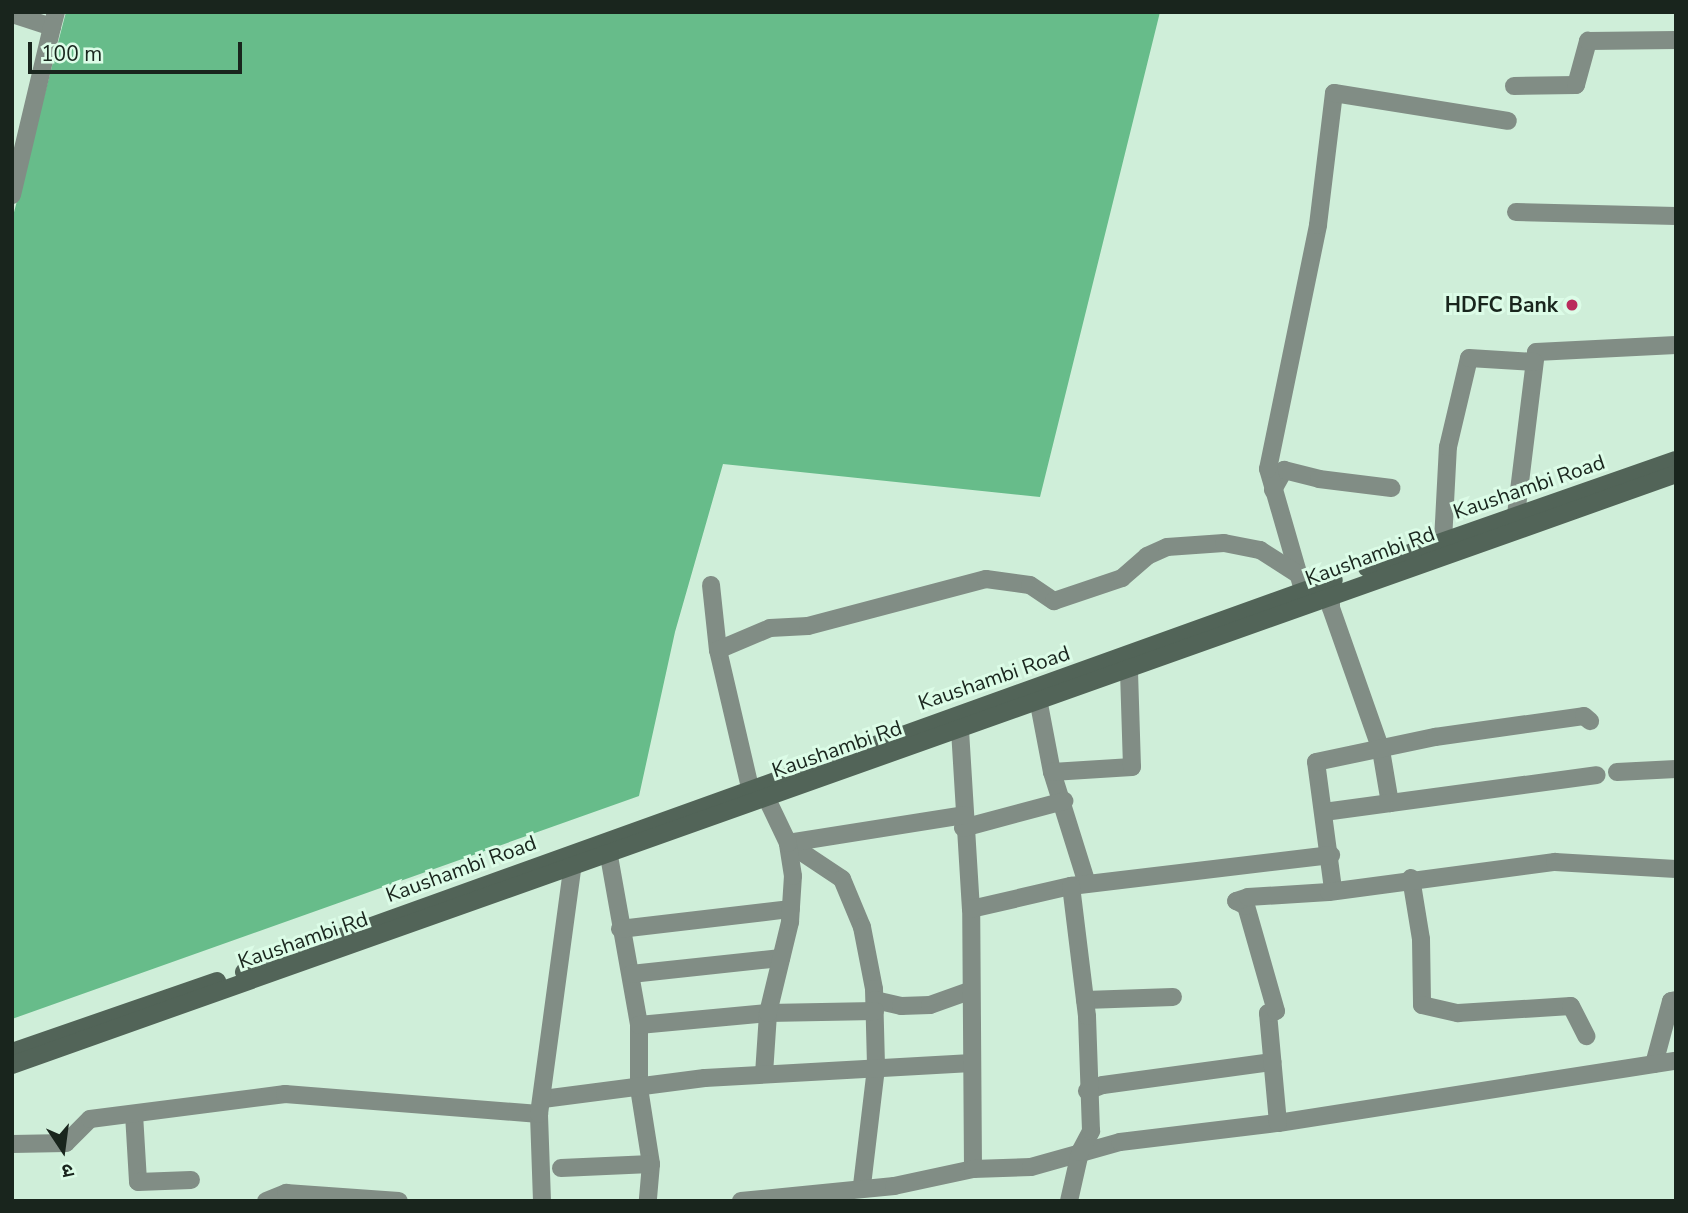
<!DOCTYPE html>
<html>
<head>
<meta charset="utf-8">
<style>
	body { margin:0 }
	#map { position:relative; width:1688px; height:1213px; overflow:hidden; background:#cfeed9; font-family:"Nunito Sans","Noto Sans Devanagari",sans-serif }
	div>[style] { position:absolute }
	.forest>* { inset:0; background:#67bc8a }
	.street>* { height:18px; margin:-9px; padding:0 9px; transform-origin:9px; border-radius:9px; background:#818d85 }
	.secondary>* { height:18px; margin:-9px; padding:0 9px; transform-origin:9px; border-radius:9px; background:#526458 }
	.dots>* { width:19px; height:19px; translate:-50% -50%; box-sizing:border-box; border:4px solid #dcfce7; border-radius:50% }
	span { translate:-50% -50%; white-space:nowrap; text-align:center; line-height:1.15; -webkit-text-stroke:6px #dcfce7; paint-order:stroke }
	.poi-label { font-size:21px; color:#19251d; font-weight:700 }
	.right { translate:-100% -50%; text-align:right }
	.street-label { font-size:21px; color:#19251d }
	.frame { position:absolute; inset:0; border:14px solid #19251d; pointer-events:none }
	.north { position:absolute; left:28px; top:1115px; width:70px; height:70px; -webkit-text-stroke:5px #dcfce7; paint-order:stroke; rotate:167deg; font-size:19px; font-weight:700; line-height:28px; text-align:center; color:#19251d }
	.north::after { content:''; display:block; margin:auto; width:24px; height:32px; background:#19251d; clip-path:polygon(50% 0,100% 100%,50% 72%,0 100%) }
	.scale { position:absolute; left:28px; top:42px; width:214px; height:32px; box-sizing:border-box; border:4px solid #19251d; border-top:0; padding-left:9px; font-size:21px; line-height:24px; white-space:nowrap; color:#19251d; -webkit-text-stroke:5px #dcfce7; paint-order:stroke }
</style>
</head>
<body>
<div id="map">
	<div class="forest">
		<i style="clip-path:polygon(66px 12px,1160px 12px,1040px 497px,723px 464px,675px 632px,639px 796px,12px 1019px,12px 220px)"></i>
	</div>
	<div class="street">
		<i style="left:12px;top:14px;width:42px;rotate:18deg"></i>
		<i style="left:52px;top:27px;width:16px;rotate:-75deg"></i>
		<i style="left:1514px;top:86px;width:62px;rotate:-0.9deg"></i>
		<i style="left:1576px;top:85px;width:46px;rotate:-74.7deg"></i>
		<i style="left:1588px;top:41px;width:88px;rotate:-0.7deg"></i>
		<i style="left:12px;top:195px;width:173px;rotate:-76.6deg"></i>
		<i style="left:1516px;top:212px;width:160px;rotate:1.4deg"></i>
		<i style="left:1273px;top:490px;width:23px;rotate:-61deg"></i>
		<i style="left:1284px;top:470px;width:36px;rotate:14deg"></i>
		<i style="left:1319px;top:479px;width:73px;rotate:7.1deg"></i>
		<i style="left:1516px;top:515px;width:164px;rotate:-83deg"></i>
		<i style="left:1536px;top:352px;width:140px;rotate:-2.9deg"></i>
		<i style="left:1443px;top:541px;width:94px;rotate:-87deg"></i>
		<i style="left:1448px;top:447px;width:91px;rotate:-76.7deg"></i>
		<i style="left:1469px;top:358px;width:65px;rotate:3.5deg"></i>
		<i style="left:711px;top:585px;width:65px;rotate:83.9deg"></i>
		<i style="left:718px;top:650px;width:142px;rotate:76.9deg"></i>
		<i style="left:1303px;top:590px;width:126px;rotate:-106.1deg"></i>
		<i style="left:1268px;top:469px;width:249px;rotate:-78.4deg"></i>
		<i style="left:1318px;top:225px;width:133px;rotate:-83.1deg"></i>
		<i style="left:1334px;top:93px;width:176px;rotate:9.1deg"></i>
		<i style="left:1331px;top:593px;width:15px;rotate:90deg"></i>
		<i style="left:1331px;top:608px;width:151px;rotate:70.6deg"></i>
		<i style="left:1381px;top:750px;width:54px;rotate:80.4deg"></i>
		<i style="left:718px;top:650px;width:56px;rotate:-22.9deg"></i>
		<i style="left:770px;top:628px;width:38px;rotate:-3deg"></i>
		<i style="left:808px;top:626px;width:184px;rotate:-14.8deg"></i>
		<i style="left:986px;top:579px;width:44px;rotate:7.8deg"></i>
		<i style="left:1030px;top:585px;width:29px;rotate:34deg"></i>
		<i style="left:1054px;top:601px;width:72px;rotate:-18.7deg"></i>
		<i style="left:1122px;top:578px;width:33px;rotate:-41deg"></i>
		<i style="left:1147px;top:556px;width:22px;rotate:-24deg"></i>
		<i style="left:1167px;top:547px;width:57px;rotate:-4deg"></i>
		<i style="left:1224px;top:543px;width:37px;rotate:11deg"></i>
		<i style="left:1260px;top:550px;width:43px;rotate:32.6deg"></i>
		<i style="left:1039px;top:704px;width:69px;rotate:79.2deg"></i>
		<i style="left:1052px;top:772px;width:117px;rotate:72.6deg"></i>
		<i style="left:960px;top:730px;width:179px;rotate:86.5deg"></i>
		<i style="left:1052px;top:772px;width:80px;rotate:-3.6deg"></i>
		<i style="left:1132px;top:767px;width:97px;rotate:-91.8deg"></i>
		<i style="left:1617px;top:772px;width:59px;rotate:-2.9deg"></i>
		<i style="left:1324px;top:812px;width:275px;rotate:-7.7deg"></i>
		<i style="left:963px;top:828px;width:105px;rotate:-15deg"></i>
		<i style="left:788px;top:843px;width:65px;rotate:33.7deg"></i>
		<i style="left:842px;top:879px;width:52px;rotate:67.4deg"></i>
		<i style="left:862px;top:927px;width:63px;rotate:79deg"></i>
		<i style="left:874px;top:989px;width:79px;rotate:88.5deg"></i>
		<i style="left:876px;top:1068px;width:119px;rotate:96.8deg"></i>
		<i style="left:788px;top:843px;width:178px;rotate:-9deg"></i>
		<i style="left:609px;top:856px;width:172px;rotate:79.9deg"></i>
		<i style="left:639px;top:1025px;width:63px;rotate:90deg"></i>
		<i style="left:639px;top:1088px;width:77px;rotate:81deg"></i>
		<i style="left:651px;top:1164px;width:37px;rotate:95deg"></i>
		<i style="left:1411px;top:878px;width:62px;rotate:80.7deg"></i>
		<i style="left:1421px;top:939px;width:66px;rotate:89.1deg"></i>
		<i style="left:1422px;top:1005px;width:37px;rotate:13deg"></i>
		<i style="left:1458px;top:1013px;width:113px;rotate:-3.5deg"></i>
		<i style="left:1571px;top:1006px;width:34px;rotate:63deg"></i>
		<i style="left:1333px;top:889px;width:128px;rotate:-97.6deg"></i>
		<i style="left:1316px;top:762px;width:122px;rotate:-11.9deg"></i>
		<i style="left:1435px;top:737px;width:150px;rotate:-8deg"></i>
		<i style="left:1584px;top:716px;width:8px;rotate:40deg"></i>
		<i style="left:620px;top:929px;width:172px;rotate:-6.7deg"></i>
		<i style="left:631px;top:974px;width:151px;rotate:-6.1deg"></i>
		<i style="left:875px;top:1000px;width:27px;rotate:13deg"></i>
		<i style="left:901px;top:1006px;width:29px;rotate:-2deg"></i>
		<i style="left:930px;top:1005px;width:41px;rotate:-19.7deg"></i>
		<i style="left:1085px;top:1000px;width:88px;rotate:-2deg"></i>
		<i style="left:639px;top:1025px;width:130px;rotate:-5.3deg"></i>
		<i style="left:768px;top:1013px;width:107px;rotate:-1.1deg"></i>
		<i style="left:1654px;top:1064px;width:65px;rotate:-74.9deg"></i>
		<i style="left:1671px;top:1001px;width:5px;rotate:-11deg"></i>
		<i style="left:764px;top:1074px;width:61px;rotate:-86.2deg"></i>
		<i style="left:768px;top:1013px;width:94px;rotate:-76.4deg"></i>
		<i style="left:790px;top:922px;width:46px;rotate:-86.3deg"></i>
		<i style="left:793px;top:876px;width:33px;rotate:-99deg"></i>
		<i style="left:788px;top:843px;width:51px;rotate:-115.6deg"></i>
		<i style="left:1087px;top:1091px;width:17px;rotate:-21deg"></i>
		<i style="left:1103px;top:1085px;width:171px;rotate:-7.8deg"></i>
		<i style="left:543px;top:1099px;width:163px;rotate:-7.4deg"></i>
		<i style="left:705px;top:1078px;width:267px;rotate:-3.2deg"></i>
		<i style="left:134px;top:1114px;width:68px;rotate:86.6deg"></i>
		<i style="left:138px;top:1182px;width:53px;rotate:-2.2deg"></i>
		<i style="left:1278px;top:1123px;width:403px;rotate:-8.9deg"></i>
		<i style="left:12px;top:1144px;width:54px;rotate:-1.1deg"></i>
		<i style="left:66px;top:1143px;width:34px;rotate:-45deg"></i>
		<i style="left:90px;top:1119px;width:197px;rotate:-7.3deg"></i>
		<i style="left:285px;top:1094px;width:255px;rotate:4.5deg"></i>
		<i style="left:561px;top:1168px;width:90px;rotate:-2.5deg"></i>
		<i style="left:973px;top:1169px;width:260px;rotate:-90.4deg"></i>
		<i style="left:971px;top:909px;width:103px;rotate:-13deg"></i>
		<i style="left:1071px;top:886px;width:262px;rotate:-6.8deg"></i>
		<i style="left:266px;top:1201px;width:22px;rotate:-22deg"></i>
		<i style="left:286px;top:1193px;width:113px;rotate:4deg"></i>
		<i style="left:542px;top:1201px;width:87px;rotate:-92deg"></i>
		<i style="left:539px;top:1114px;width:246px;rotate:-82.3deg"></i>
		<i style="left:741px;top:1201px;width:154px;rotate:-5.6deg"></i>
		<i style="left:894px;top:1186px;width:81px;rotate:-12.1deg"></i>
		<i style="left:973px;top:1169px;width:58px;rotate:-2deg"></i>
		<i style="left:1031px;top:1167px;width:92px;rotate:-15.7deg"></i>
		<i style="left:1120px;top:1142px;width:159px;rotate:-6.9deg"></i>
		<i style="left:1278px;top:1123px;width:110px;rotate:-95.2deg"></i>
		<i style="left:1268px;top:1013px;width:8px;rotate:-14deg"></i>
		<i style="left:1276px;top:1011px;width:109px;rotate:-105.9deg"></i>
		<i style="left:1246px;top:906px;width:11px;rotate:-153deg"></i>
		<i style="left:1236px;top:901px;width:13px;rotate:-18deg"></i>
		<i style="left:1248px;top:897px;width:81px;rotate:-3.5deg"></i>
		<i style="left:1329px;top:892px;width:228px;rotate:-7.6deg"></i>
		<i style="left:1555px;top:862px;width:121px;rotate:3.3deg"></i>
		<i style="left:1069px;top:1201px;width:50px;rotate:-77.3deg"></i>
		<i style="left:1080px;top:1152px;width:24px;rotate:-62deg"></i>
		<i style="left:1091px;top:1131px;width:115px;rotate:-92deg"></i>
		<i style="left:1087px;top:1016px;width:131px;rotate:-97deg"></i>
	</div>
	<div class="secondary">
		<i style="left:1367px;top:568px;width:327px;rotate:-19.3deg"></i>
		<i style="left:244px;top:972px;width:1158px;rotate:-19.78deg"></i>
		<i style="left:12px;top:1052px;width:217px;rotate:-19.1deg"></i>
		<i style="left:12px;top:1065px;width:1766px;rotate:-19.55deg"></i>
	</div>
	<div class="dots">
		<i style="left:1572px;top:305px;background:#ba2c5c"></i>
	</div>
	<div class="poi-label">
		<span class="right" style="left:1558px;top:305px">HDFC Bank</span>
	</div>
	<div class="street-label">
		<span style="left:1529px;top:487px;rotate:-19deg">Kaushambi Road</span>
		<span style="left:1370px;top:556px;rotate:-20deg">Kaushambi Rd</span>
		<span style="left:994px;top:678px;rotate:-19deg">Kaushambi Road</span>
		<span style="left:837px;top:749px;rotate:-19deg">Kaushambi Rd</span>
		<span style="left:461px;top:869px;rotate:-20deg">Kaushambi Road</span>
		<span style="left:303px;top:940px;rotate:-19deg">Kaushambi Rd</span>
	</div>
	<div class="frame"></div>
	<div class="north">उ</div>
	<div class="scale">100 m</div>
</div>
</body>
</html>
